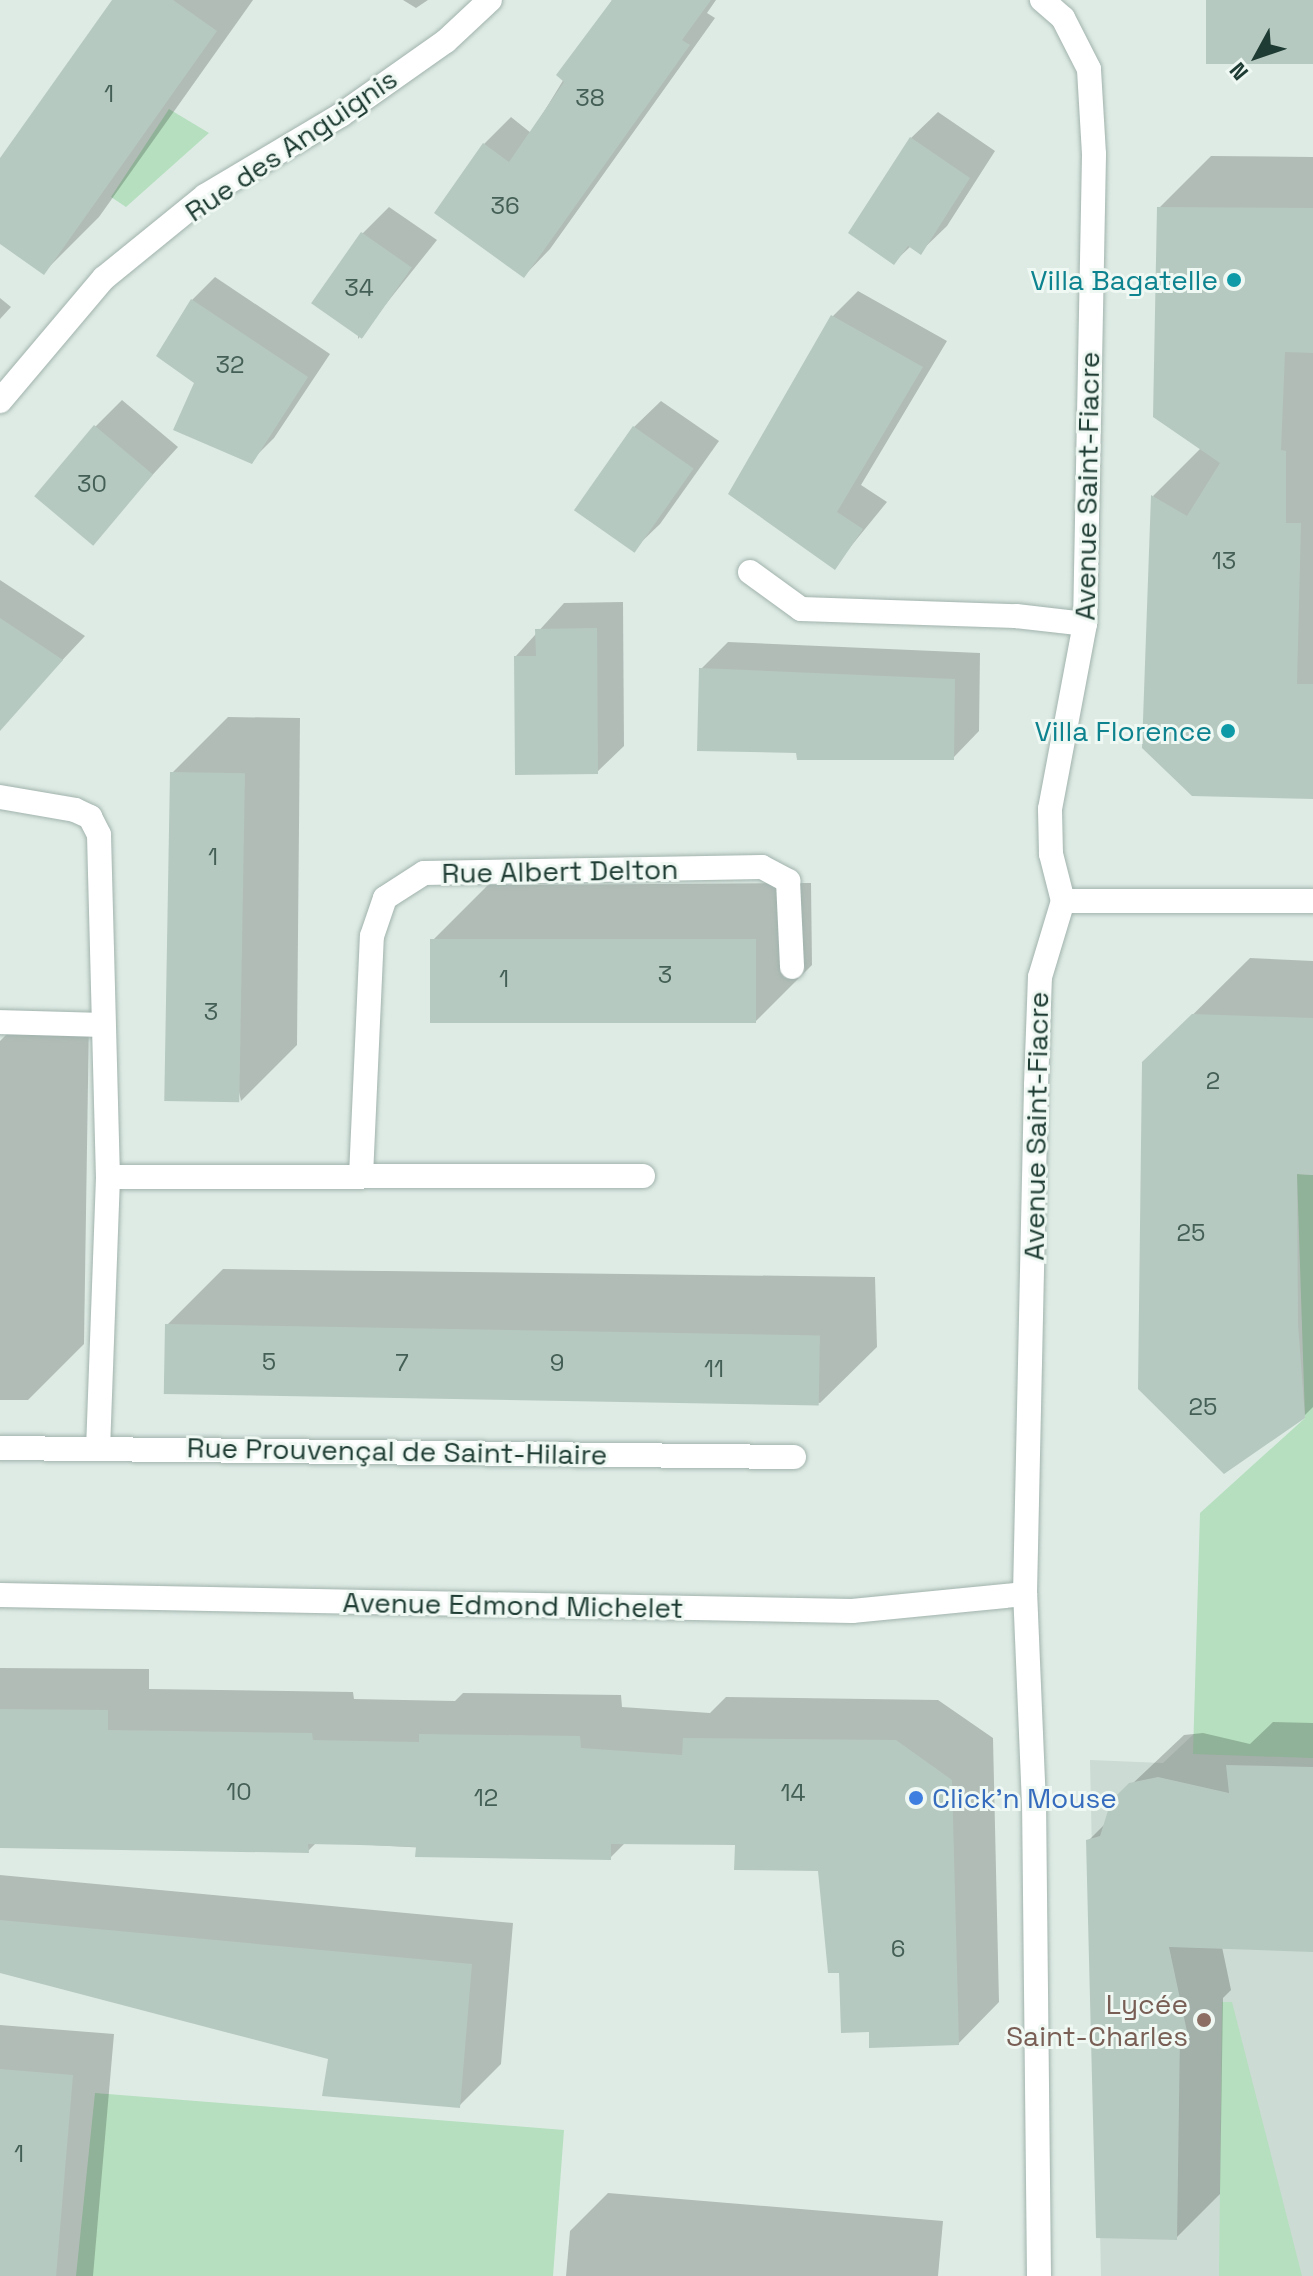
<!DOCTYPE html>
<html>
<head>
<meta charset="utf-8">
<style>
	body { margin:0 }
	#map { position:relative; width:1313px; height:2276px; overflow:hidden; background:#deebe5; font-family:"Space Grotesk",sans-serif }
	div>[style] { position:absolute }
	.built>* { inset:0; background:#ccdbd4 }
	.green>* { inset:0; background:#b5dfbe }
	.shadow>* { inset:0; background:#0003 }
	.building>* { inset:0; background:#b6c9c0; transform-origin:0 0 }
	.roads { filter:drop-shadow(0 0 2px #a1b3ac) drop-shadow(0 0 2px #a1b3ac) }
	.minor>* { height:24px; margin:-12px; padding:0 12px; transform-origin:12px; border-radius:12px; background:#fff }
	.dots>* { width:22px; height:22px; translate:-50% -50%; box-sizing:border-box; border:4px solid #eff8f3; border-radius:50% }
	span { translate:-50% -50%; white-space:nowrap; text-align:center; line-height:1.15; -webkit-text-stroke:6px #eff8f3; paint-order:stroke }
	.number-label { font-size:24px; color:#445f56 }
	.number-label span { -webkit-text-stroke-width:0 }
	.street-label { font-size:28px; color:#1e3c33 }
	.culture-label { font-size:28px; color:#0d838f }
	.right { translate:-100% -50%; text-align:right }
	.shop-label { font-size:28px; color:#366cbe }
	.left { translate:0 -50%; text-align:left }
	.education-label { font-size:28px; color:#785e54 }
	.north { position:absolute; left:1217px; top:16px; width:80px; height:80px; -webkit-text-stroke:6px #eff8f3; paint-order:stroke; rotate:230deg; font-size:22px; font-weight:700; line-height:32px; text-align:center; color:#1e3c33 }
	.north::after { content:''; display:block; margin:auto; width:28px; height:36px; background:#1e3c33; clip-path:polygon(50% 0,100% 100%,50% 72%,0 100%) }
</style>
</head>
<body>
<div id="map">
	<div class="built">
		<i style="clip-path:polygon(1197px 1731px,1313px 1736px,1313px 2276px,1101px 2276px,1090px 1760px,1163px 1763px)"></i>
	</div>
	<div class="green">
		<i style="clip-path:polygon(169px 109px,209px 133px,126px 207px,111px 197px)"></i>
		<i style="clip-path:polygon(1297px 1174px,1313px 1175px,1313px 1758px,1193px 1754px,1200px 1513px,1305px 1418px)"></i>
		<i style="clip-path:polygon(1222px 2002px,1232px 2002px,1302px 2276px,1219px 2276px)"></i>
		<i style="clip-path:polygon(95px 2093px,564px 2130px,553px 2276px,76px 2276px)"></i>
	</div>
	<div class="shadow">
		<i style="clip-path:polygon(114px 0,253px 0,99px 217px,43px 273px,0 242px,0 161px)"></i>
		<i style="clip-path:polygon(403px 0,428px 0,416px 8px)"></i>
		<i style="clip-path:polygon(612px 0,716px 0,707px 13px,715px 18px,550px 249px,524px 276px,437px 213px,484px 144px,511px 117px,531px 133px)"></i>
		<i style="clip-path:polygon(938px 112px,995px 151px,947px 226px,920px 252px,911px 246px,894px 262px,911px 138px)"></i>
		<i style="clip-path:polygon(1211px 156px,1313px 157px,1313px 797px,1153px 496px,1201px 448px,1159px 208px)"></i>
		<i style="clip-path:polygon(389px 207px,437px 240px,358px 339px,362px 234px)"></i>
		<i style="clip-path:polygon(215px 277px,330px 354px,274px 438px,251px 461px,197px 382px,192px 300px)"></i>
		<i style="clip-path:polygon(858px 291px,947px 341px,861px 485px,887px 502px,834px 567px,832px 317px)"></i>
		<i style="clip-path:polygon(0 298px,11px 307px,0 319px)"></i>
		<i style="clip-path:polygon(122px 400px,178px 447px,116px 515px,95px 427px)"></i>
		<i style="clip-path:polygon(661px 401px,719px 441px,660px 524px,633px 550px,634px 427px)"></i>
		<i style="clip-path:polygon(0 580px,85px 636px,24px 701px,0 682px)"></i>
		<i style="clip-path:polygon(623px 602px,624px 746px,597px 772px,516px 656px,564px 603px)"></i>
		<i style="clip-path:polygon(728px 642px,980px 653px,979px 731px,953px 758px,798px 751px,701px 669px)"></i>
		<i style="clip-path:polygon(228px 717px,300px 718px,297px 1045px,241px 1101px,172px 773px)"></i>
		<i style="clip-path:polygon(811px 883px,812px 965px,756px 1021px,432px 941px,488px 885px)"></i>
		<i style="clip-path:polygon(1250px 958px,1313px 961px,1313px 1407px,1303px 1417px,1144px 1063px)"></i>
		<i style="clip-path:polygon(25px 1016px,89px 1017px,84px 1344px,28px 1400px,0 1400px,0 1041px)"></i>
		<i style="clip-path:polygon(223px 1269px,875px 1277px,877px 1347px,820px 1403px,167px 1325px)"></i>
		<i style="clip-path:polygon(0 1668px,149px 1669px,149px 1689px,353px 1692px,354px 1699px,404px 1700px,455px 1701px,463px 1693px,621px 1695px,622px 1707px,710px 1713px,726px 1697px,938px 1700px,993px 1738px,999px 2002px,958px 2044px,871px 2030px,841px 1971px,820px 1869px,737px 1843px,626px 1842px,610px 1858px,317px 1842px,308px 1851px,0 1846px)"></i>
		<i style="clip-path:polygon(1273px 1722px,1313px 1723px,1313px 1950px,1222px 1947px,1231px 1990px,1223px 1998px,1220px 2194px,1176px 2238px,1088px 1841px,1106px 1823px,1113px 1802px,1184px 1735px,1203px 1733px,1250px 1744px)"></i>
		<i style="clip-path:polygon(0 1875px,513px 1923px,501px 2064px,459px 2106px,330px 2057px,0 1971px)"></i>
		<i style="clip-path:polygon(0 2025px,114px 2034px,93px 2276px,0 2276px)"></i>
		<i style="clip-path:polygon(608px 2193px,943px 2221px,938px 2276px,566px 2276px,570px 2231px)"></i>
	</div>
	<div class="building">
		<i style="clip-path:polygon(112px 0,173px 0,217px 31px,44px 275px,0 244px,0 158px)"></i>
		<i style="clip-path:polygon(612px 0,711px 0,682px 40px,690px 45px,524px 278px,434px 213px,483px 143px,509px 162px,564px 82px,556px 75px)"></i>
		<i style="left:1206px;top:0;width:107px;height:64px"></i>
		<i style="clip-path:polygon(910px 137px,970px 178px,921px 255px,908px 246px,894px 265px,848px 233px)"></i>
		<i style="clip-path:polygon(1157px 207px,1313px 208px,1313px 353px,1285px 352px,1281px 450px,1286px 451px,1286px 523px,1301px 523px,1297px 684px,1313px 684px,1313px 799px,1192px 796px,1142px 748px,1151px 495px,1187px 516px,1220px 463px,1153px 417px)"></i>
		<i style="left:361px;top:232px;width:62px;height:87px;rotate:35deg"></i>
		<i style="clip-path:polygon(191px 299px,308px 377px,252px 464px,173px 430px,194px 383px,156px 356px)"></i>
		<i style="clip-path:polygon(831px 315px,923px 367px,837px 512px,863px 529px,835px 570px,728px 494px)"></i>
		<i style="left:94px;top:425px;width:77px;height:93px;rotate:40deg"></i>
		<i style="left:633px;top:426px;width:74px;height:103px;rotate:35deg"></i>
		<i style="clip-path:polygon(0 618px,63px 660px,0 731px)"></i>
		<i style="clip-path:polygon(597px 628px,598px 774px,515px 775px,514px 656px,536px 656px,535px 629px)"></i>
		<i style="clip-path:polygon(699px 668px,955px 679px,954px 760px,797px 760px,796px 753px,697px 751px)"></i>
		<i style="left:170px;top:772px;width:75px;height:329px;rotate:1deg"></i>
		<i style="left:756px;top:939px;width:84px;height:326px;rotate:90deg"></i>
		<i style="clip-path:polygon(1192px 1014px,1313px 1018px,1313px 1175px,1297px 1174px,1298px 1324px,1305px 1418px,1224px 1474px,1138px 1389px,1142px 1062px)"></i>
		<i style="left:165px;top:1324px;width:655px;height:70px;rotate:1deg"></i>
		<i style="clip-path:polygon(0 1709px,108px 1710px,108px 1730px,312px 1733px,313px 1740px,361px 1741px,419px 1742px,419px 1734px,580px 1736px,581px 1748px,682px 1755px,683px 1738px,896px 1740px,952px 1780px,959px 2045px,869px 2048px,869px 2032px,841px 2033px,839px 1973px,828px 1973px,818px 1871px,734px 1870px,735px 1845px,611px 1844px,611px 1860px,415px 1857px,416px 1847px,360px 1845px,308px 1844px,309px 1853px,0 1848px)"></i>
		<i style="clip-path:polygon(1226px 1765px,1313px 1767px,1313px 1952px,1169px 1947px,1188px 2036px,1180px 2035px,1177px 2240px,1096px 2238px,1086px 1840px,1100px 1836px,1111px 1801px,1129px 1783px,1158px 1777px,1229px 1793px)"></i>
		<i style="clip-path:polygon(0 1920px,472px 1964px,460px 2108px,322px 2096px,328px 2059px,0 1973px)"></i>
		<i style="clip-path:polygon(0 2069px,73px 2075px,56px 2276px,0 2276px)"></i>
	</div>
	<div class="roads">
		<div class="minor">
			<i style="left:0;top:401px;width:161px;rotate:-49.8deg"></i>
			<i style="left:104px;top:278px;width:130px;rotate:-39.1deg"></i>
			<i style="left:205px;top:196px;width:158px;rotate:-30.8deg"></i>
			<i style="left:341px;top:115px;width:128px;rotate:-35.2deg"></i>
			<i style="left:446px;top:41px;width:60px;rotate:-43deg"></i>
			<i style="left:750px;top:572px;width:63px;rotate:36deg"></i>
			<i style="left:801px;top:609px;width:215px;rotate:1.9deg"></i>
			<i style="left:1016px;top:616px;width:69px;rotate:6.6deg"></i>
			<i style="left:0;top:797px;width:76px;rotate:9.8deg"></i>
			<i style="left:75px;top:810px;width:17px;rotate:25deg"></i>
			<i style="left:90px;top:817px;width:20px;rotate:63deg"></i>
			<i style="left:99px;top:835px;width:342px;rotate:88.5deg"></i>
			<i style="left:108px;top:1177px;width:270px;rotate:92.1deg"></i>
			<i style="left:1063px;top:901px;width:250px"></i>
			<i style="left:0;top:1022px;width:101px;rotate:1.7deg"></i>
			<i style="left:361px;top:1176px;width:240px;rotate:-87.4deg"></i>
			<i style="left:372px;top:936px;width:40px;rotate:-71.1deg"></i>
			<i style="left:385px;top:898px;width:46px;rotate:-32.7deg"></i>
			<i style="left:424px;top:873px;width:338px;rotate:-1deg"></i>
			<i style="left:762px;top:867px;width:30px;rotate:28deg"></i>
			<i style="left:788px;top:881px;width:86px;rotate:87.3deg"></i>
			<i style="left:108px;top:1177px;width:535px;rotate:-0.11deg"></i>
			<i style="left:0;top:1448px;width:794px;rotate:0.65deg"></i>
			<i style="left:0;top:1595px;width:852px;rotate:1.08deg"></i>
			<i style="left:852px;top:1611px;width:174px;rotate:-5.6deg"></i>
			<i style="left:1039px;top:2276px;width:471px;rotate:-90.6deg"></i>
			<i style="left:1034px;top:1805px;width:211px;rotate:-92.4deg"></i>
			<i style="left:1025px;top:1594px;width:509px;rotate:-88.76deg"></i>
			<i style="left:1036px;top:1085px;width:108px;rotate:-87.9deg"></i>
			<i style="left:1040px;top:977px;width:79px;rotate:-73.2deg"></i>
			<i style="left:1063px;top:901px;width:49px;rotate:-104.3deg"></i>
			<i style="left:1051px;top:854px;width:45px;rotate:-91.3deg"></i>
			<i style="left:1050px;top:809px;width:188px;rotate:-79.3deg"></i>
			<i style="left:1085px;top:624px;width:470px;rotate:-88.9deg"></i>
			<i style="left:1094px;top:154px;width:85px;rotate:-93.4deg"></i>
			<i style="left:1089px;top:69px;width:57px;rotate:-117deg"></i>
			<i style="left:1063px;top:18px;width:28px;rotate:-139deg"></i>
		</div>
	</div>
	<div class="dots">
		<i style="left:1234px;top:280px;background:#0f9aa8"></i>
		<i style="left:1228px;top:731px;background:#0f9aa8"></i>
		<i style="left:916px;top:1798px;background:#3f7fe0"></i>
		<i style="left:1204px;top:2020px;background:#8d6e63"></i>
	</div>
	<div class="number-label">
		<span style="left:109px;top:94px">1</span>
		<span style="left:590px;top:98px">38</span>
		<span style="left:505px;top:206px">36</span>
		<span style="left:359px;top:288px">34</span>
		<span style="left:230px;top:365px">32</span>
		<span style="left:92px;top:484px">30</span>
		<span style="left:1224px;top:561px">13</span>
		<span style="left:213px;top:857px">1</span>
		<span style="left:665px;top:975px">3</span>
		<span style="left:504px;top:979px">1</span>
		<span style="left:211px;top:1012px">3</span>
		<span style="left:1213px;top:1081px">2</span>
		<span style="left:1191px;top:1233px">25</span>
		<span style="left:269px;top:1362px">5</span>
		<span style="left:402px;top:1363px">7</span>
		<span style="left:557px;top:1363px">9</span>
		<span style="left:714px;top:1369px">11</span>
		<span style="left:1203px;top:1407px">25</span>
		<span style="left:239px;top:1792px">10</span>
		<span style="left:793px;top:1793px">14</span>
		<span style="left:486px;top:1798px">12</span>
		<span style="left:898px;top:1949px">6</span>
		<span style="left:19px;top:2154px">1</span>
	</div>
	<div class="street-label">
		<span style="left:291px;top:145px;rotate:-34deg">Rue des Anguignis</span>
		<span style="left:1087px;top:486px;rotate:-89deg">Avenue Saint-Fiacre</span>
		<span style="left:560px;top:871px;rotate:-1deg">Rue Albert Delton</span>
		<span style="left:1036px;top:1126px;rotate:-89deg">Avenue Saint-Fiacre</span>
		<span style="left:397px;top:1451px;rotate:1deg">Rue Prouvençal de Saint-Hilaire</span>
		<span style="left:513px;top:1605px;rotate:1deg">Avenue Edmond Michelet</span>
	</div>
	<div class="culture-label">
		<span class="right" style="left:1218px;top:280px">Villa Bagatelle</span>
		<span class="right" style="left:1212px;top:731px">Villa Florence</span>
	</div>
	<div class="shop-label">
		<span class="left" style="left:932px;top:1798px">Click'n Mouse</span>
	</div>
	<div class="education-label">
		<span class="right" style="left:1188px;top:2020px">Lycée<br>Saint-Charles</span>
	</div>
	<div class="north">N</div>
</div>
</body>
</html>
